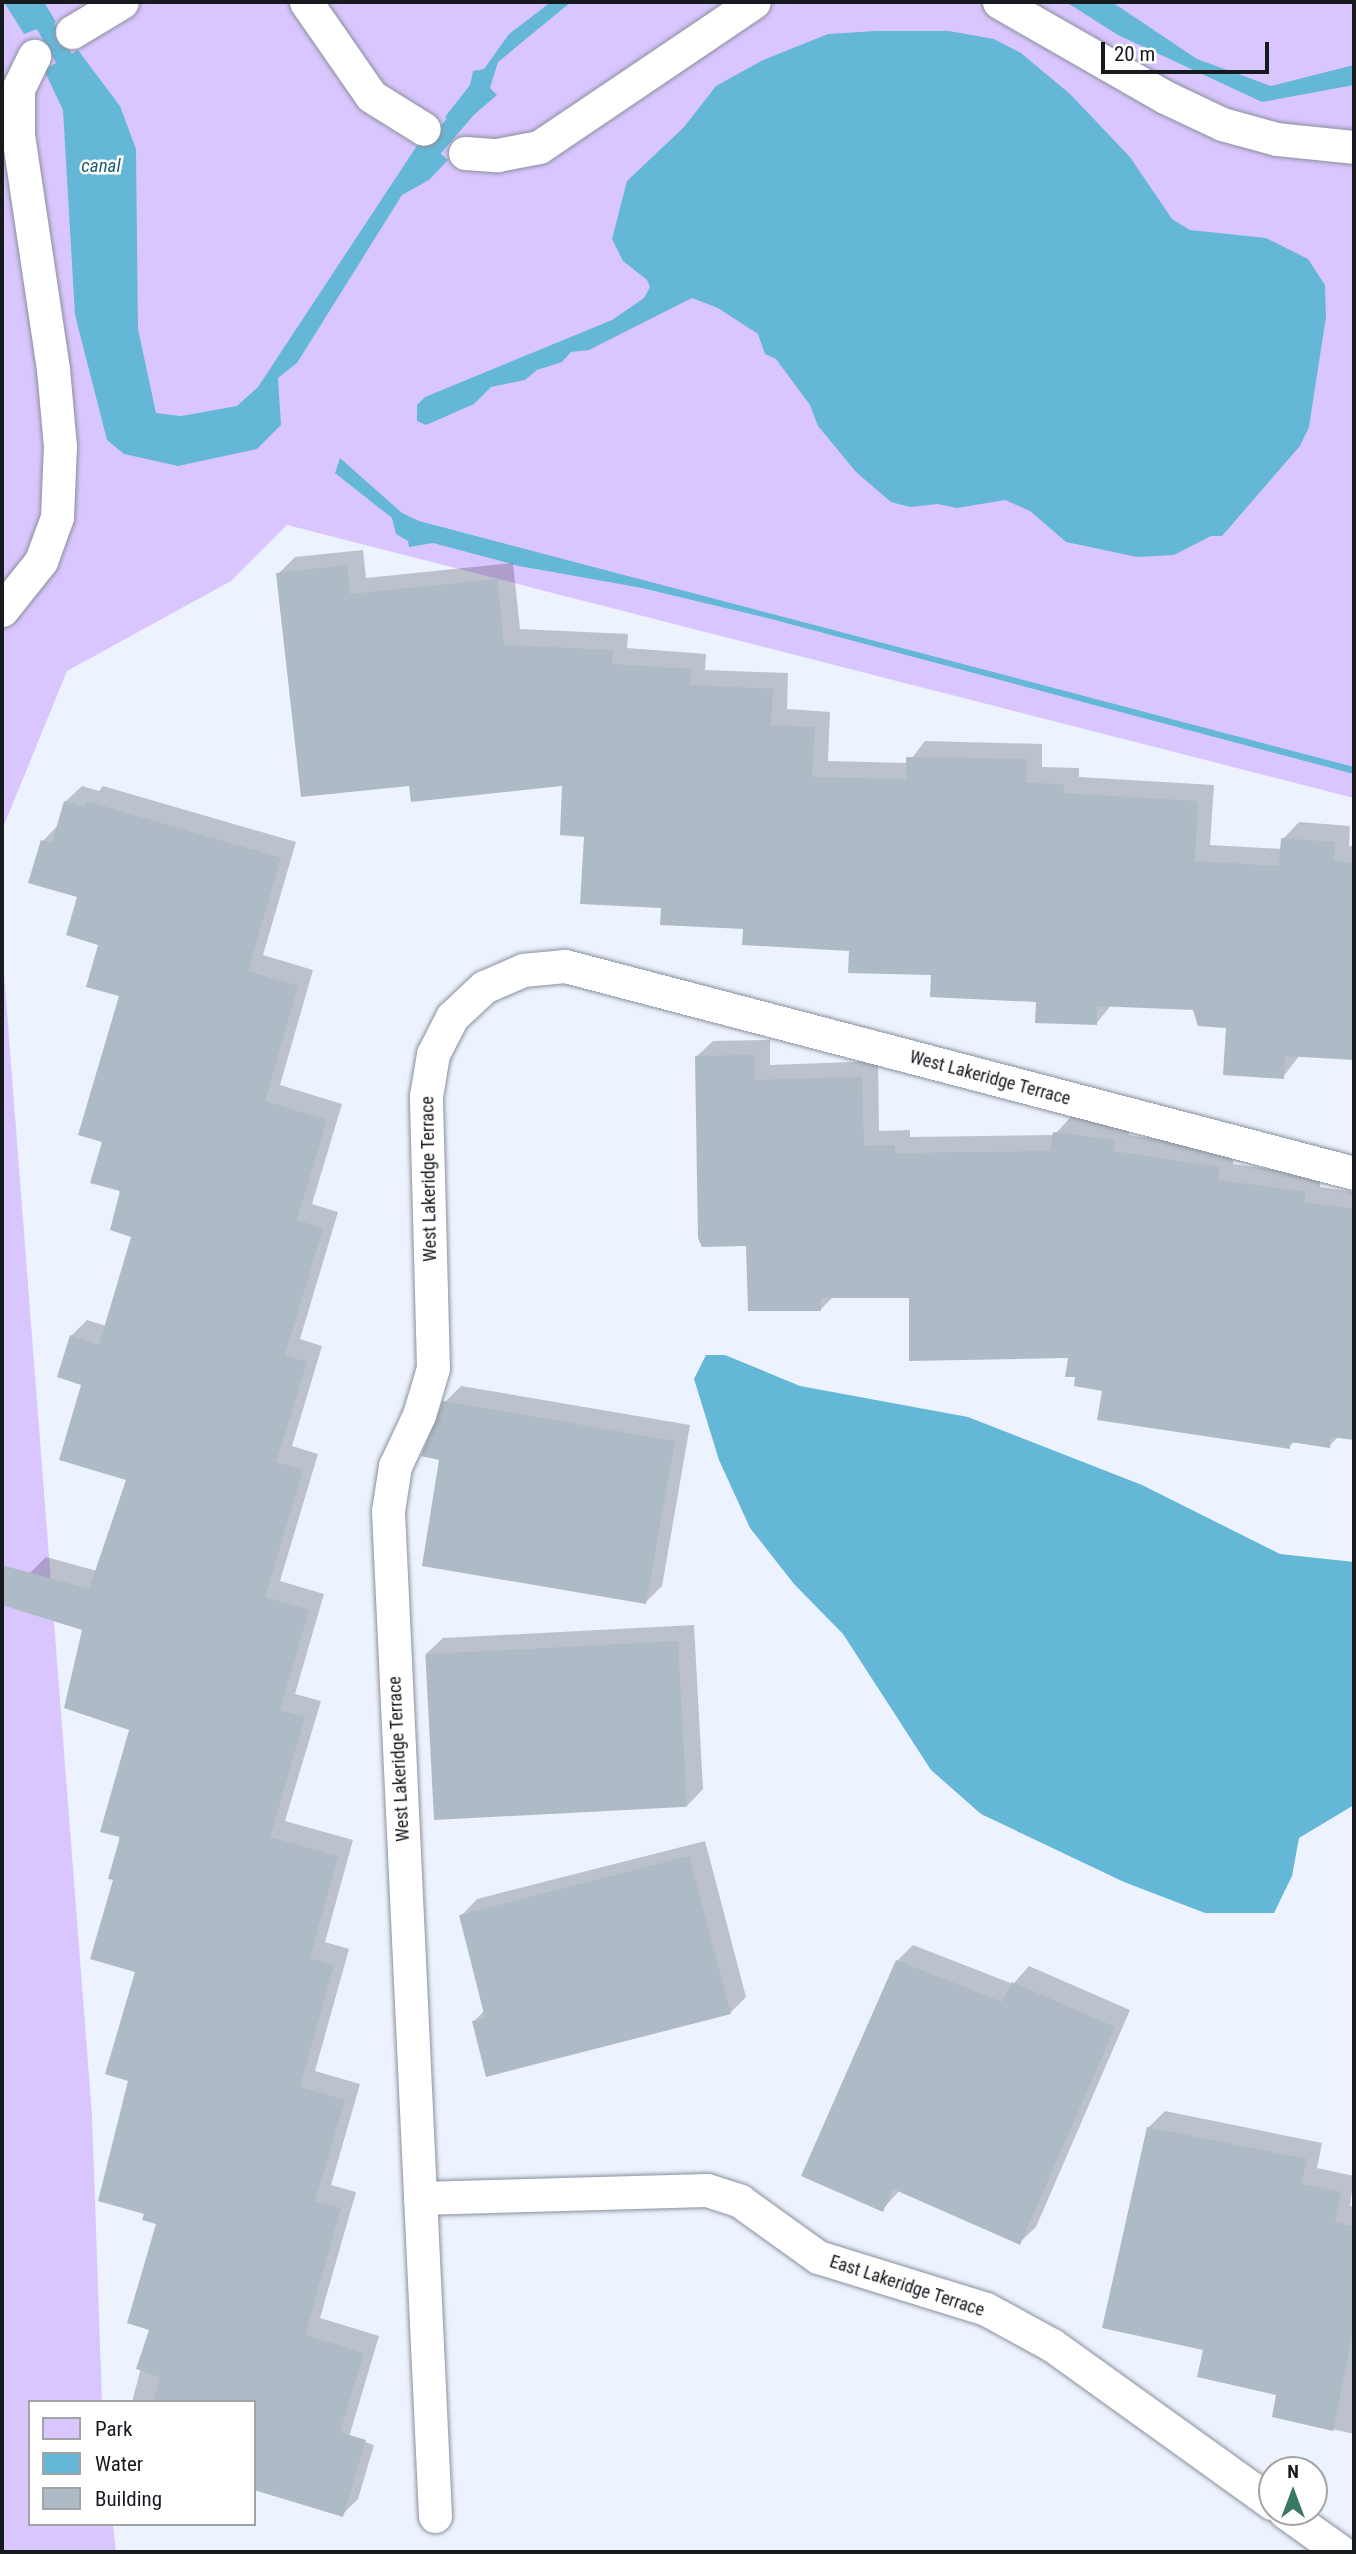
<!DOCTYPE html>
<html>
<head>
<meta charset="utf-8">
<style>
	body { margin:0 }
	#map { position:relative; width:1356px; height:2554px; overflow:hidden; background:#ecf3fe; font-family:"Roboto Condensed",sans-serif }
	div>[style] { position:absolute }
	.green>* { inset:0; background:#dac6fe }
	.water>* { inset:0; background:#65b7d8 }
	.shadow>* { inset:0; background:#0003 }
	.stream>* { height:18px; margin:-9px; padding:0 9px; transform-origin:9px; border-radius:9px; background:#65b7d8 }
	.building>* { inset:0; background:#aebac6; transform-origin:0 0 }
	.roads { filter:drop-shadow(0 0 2px #89909d) drop-shadow(0 0 2px #89909d) }
	.service>* { height:33px; margin:-16.5px; padding:0 16.5px; transform-origin:16.5px; border-radius:16.5px; background:#fff }
	span { translate:-50% -50%; white-space:nowrap; text-align:center; line-height:1.15; -webkit-text-stroke:5px #fff; paint-order:stroke }
	.street-label { font-size:18px; color:#16191e }
	.water-label { font-size:19px; color:#1b5c74; font-style:italic }
	.frame { position:absolute; inset:0; border:4px solid #16191e; pointer-events:none }
	.legend { position:absolute; left:28px; top:2400px; width:228px; height:126px; box-sizing:border-box; background:#fff; border:2px solid #a2a3a5; margin:0; padding:9px 12px; list-style:none; font-size:21px; color:#16191e }
	.legend li { display:flex; align-items:center; gap:14px; height:35px }
	.legend b { width:35px; border:2px solid #a2a3a5 }
	.north { position:absolute; left:1258px; top:2456px; width:70px; height:70px; box-sizing:border-box; background:#fff; border:2px solid #a2a3a5; border-radius:50%; rotate:0deg; font-size:19px; font-weight:700; line-height:28px; text-align:center; color:#16191e }
	.north::after { content:''; display:block; margin:auto; width:24px; height:32px; background:#397864; clip-path:polygon(50% 0,100% 100%,50% 72%,0 100%) }
	.scale { position:absolute; left:1101px; top:42px; width:168px; height:32px; box-sizing:border-box; border:4px solid #16191e; border-top:0; padding-left:9px; font-size:21px; line-height:24px; white-space:nowrap; color:#16191e; -webkit-text-stroke:5px #fff; paint-order:stroke }
</style>
</head>
<body>
<div id="map">
	<div class="green">
		<i style="clip-path:polygon(2px 2px,1354px 2px,1354px 798px,287px 525px,231px 581px,67px 671px,2px 830px)"></i>
		<i style="clip-path:polygon(2px 947px,92px 2115px,102px 2402px,30px 2402px,30px 2524px,113px 2524px,116px 2552px,2px 2552px)"></i>
	</div>
	<div class="water">
		<i style="clip-path:polygon(4px 2px,44px 2px,56px 22px,24px 34px)"></i>
		<i style="clip-path:polygon(551px 2px,571px 2px,498px 62px,490px 88px,497px 95px,456px 130px,445px 117px,470px 85px,473px 71px,484px 69px,509px 34px)"></i>
		<i style="clip-path:polygon(1066px 2px,1112px 2px,1197px 59px,1271px 86px,1354px 65px,1354px 85px,1262px 102px,1118px 35px)"></i>
		<i style="clip-path:polygon(876px 31px,949px 31px,994px 39px,1021px 53px,1070px 94px,1130px 157px,1172px 219px,1190px 230px,1266px 238px,1308px 259px,1325px 285px,1326px 317px,1309px 427px,1300px 446px,1222px 536px,1211px 536px,1174px 555px,1137px 557px,1066px 542px,1030px 511px,1005px 500px,957px 508px,938px 504px,910px 507px,891px 502px,856px 472px,818px 426px,810px 405px,776px 359px,765px 354px,758px 334px,718px 308px,692px 298px,589px 350px,571px 352px,562px 362px,537px 370px,525px 380px,491px 387px,474px 404px,426px 425px,417px 421px,417px 405px,425px 397px,612px 320px,644px 298px,650px 287px,647px 280px,623px 261px,612px 239px,627px 181px,684px 127px,716px 86px,761px 61px,828px 34px)"></i>
		<i style="clip-path:polygon(78px 50px,120px 106px,136px 149px,138px 329px,156px 413px,181px 416px,237px 406px,258px 387px,422px 138px,448px 160px,429px 180px,402px 195px,297px 363px,278px 378px,281px 425px,257px 449px,178px 466px,124px 454px,107px 440px,75px 315px,63px 110px,44px 70px)"></i>
		<i style="clip-path:polygon(340px 458px,402px 513px,419px 521px,1354px 767px,1354px 774px,771px 619px,642px 588px,519px 566px,433px 543px,409px 547px,408px 541px,396px 534px,392px 518px,335px 473px)"></i>
		<i style="clip-path:polygon(706px 1355px,725px 1355px,800px 1386px,968px 1417px,1142px 1485px,1280px 1554px,1354px 1562px,1354px 1805px,1299px 1838px,1292px 1876px,1274px 1913px,1205px 1913px,1124px 1882px,981px 1814px,931px 1770px,843px 1634px,794px 1584px,750px 1528px,719px 1460px,694px 1379px)"></i>
	</div>
	<div class="shadow">
		<i style="clip-path:polygon(363px 550px,366px 578px,513px 563px,520px 629px,628px 634px,627px 648px,706px 654px,705px 670px,788px 673px,787px 709px,830px 712px,828px 761px,908px 763px,925px 741px,1042px 744px,1042px 767px,1079px 768px,1079px 777px,1214px 785px,1210px 845px,1282px 849px,1283px 839px,1299px 822px,1350px 826px,1349px 846px,1354px 846px,1354px 1058px,1300px 1055px,1283px 1077px,1228px 1026px,1194px 1008px,1112px 1004px,1096px 1024px,1038px 1000px,851px 950px,663px 907px,585px 835px,564px 784px,410px 784px,278px 574px,295px 557px)"></i>
		<i style="clip-path:polygon(82px 786px,99px 791px,103px 786px,296px 842px,263px 955px,313px 970px,280px 1085px,342px 1104px,312px 1204px,338px 1212px,300px 1339px,322px 1346px,292px 1446px,318px 1454px,280px 1581px,324px 1594px,295px 1694px,321px 1701px,285px 1821px,353px 1840px,325px 1942px,349px 1949px,315px 2071px,360px 2084px,331px 2185px,356px 2192px,320px 2318px,379px 2336px,349px 2437px,374px 2445px,358px 2499px,342px 2515px,254px 2488px,254px 2402px,132px 2402px,151px 2329px,158px 2223px,147px 2213px,130px 2080px,138px 1971px,115px 1878px,131px 1729px,84px 1629px,30px 1573px,46px 1557px,97px 1571px,128px 1479px,83px 1384px,71px 1336px,87px 1320px,106px 1326px,133px 1236px,104px 1141px,121px 995px,79px 896px,43px 841px,59px 824px,65px 802px)"></i>
		<i style="clip-path:polygon(770px 1040px,770px 1065px,878px 1061px,879px 1131px,910px 1130px,910px 1137px,1054px 1135px,1071px 1117px,1130px 1125px,1129px 1135px,1235px 1151px,1233px 1164px,1321px 1176px,1320px 1187px,1354px 1192px,1354px 1439px,1338px 1437px,1329px 1446px,1295px 1441px,1289px 1447px,1104px 1389px,1077px 1376px,1070px 1357px,910px 1296px,834px 1296px,821px 1309px,748px 1245px,696px 1057px,713px 1041px)"></i>
		<i style="clip-path:polygon(461px 1386px,690px 1425px,662px 1586px,646px 1602px,441px 1458px,445px 1402px)"></i>
		<i style="clip-path:polygon(694px 1625px,703px 1789px,687px 1806px,426px 1654px,443px 1638px)"></i>
		<i style="clip-path:polygon(705px 1841px,746px 1997px,730px 2013px,474px 2021px,485px 2010px,461px 1916px,477px 1899px)"></i>
		<i style="clip-path:polygon(913px 1945px,1013px 1984px,1029px 1966px,1130px 2010px,1036px 2227px,1019px 2243px,900px 2190px,882px 2210px,897px 1961px)"></i>
		<i style="clip-path:polygon(1165px 2111px,1322px 2143px,1317px 2168px,1354px 2176px,1350px 2206px,1354px 2207px,1354px 2434px,1274px 2416px,1279px 2394px,1205px 2349px,1148px 2128px)"></i>
	</div>
	<div class="stream">
		<i style="left:32px;top:2px;width:87px;rotate:60.5deg"></i>
		<i style="left:418px;top:166px;width:77px;rotate:-49.2deg"></i>
	</div>
	<div class="building">
		<i style="clip-path:polygon(347px 565px,350px 594px,497px 579px,504px 645px,613px 650px,612px 664px,691px 669px,690px 685px,773px 689px,771px 725px,815px 727px,812px 777px,906px 779px,906px 757px,1027px 759px,1026px 783px,1064px 784px,1063px 793px,1198px 801px,1195px 861px,1279px 866px,1281px 838px,1335px 842px,1334px 861px,1354px 863px,1354px 1060px,1285px 1056px,1284px 1079px,1223px 1075px,1226px 1028px,1198px 1026px,1193px 1010px,1097px 1006px,1097px 1025px,1035px 1023px,1036px 1002px,930px 997px,931px 975px,848px 973px,849px 951px,742px 945px,743px 929px,660px 925px,661px 908px,580px 904px,584px 837px,560px 835px,562px 786px,411px 802px,409px 786px,301px 797px,276px 573px)"></i>
		<i style="clip-path:polygon(64px 801px,84px 807px,86px 801px,281px 858px,248px 971px,298px 986px,265px 1101px,327px 1120px,297px 1220px,323px 1228px,285px 1355px,307px 1362px,276px 1462px,303px 1470px,265px 1597px,309px 1610px,280px 1710px,305px 1717px,270px 1837px,338px 1856px,310px 1958px,334px 1965px,300px 2087px,345px 2100px,315px 2201px,341px 2208px,305px 2335px,364px 2353px,340px 2432px,366px 2440px,343px 2517px,254px 2490px,254px 2402px,153px 2402px,160px 2377px,136px 2369px,149px 2330px,127px 2323px,156px 2224px,142px 2220px,144px 2214px,98px 2201px,128px 2081px,105px 2074px,135px 1972px,90px 1959px,113px 1880px,108px 1879px,120px 1837px,100px 1832px,129px 1730px,64px 1708px,82px 1630px,2px 1605px,2px 1565px,89px 1589px,126px 1480px,59px 1460px,81px 1385px,57px 1377px,70px 1335px,99px 1345px,131px 1237px,110px 1230px,120px 1191px,90px 1183px,102px 1142px,78px 1135px,119px 996px,86px 987px,98px 945px,66px 935px,77px 897px,28px 883px,41px 840px,52px 843px)"></i>
		<i style="clip-path:polygon(754px 1055px,755px 1080px,862px 1077px,864px 1146px,895px 1145px,895px 1153px,1050px 1151px,1053px 1132px,1115px 1140px,1113px 1151px,1220px 1167px,1218px 1180px,1306px 1192px,1304px 1202px,1354px 1209px,1354px 1440px,1331px 1437px,1330px 1448px,1290px 1442px,1290px 1449px,1097px 1420px,1102px 1391px,1074px 1386px,1075px 1377px,1065px 1377px,1068px 1358px,909px 1361px,909px 1298px,821px 1298px,821px 1311px,748px 1311px,746px 1246px,702px 1247px,698px 1238px,695px 1056px)"></i>
		<i style="clip-path:polygon(443px 1401px,675px 1441px,646px 1604px,422px 1566px,439px 1460px,421px 1456px)"></i>
		<i style="left:678px;top:1641px;width:166px;height:253px;rotate:87deg"></i>
		<i style="clip-path:polygon(689px 1856px,731px 2014px,486px 2077px,472px 2021px,485px 2018px,459px 1915px)"></i>
		<i style="clip-path:polygon(896px 1960px,1002px 2002px,1012px 1982px,1115px 2027px,1020px 2245px,893px 2189px,883px 2212px,801px 2176px)"></i>
		<i style="clip-path:polygon(1147px 2127px,1307px 2159px,1301px 2184px,1341px 2192px,1335px 2222px,1354px 2227px,1354px 2326px,1333px 2431px,1272px 2417px,1276px 2395px,1197px 2377px,1203px 2350px,1102px 2328px)"></i>
	</div>
	<div class="roads">
		<div class="service">
			<i style="left:306px;top:2px;width:114px;rotate:55.3deg"></i>
			<i style="left:371px;top:96px;width:62px;rotate:31.9deg"></i>
			<i style="left:999px;top:2px;width:191px;rotate:29.8deg"></i>
			<i style="left:1165px;top:97px;width:63px;rotate:25.3deg"></i>
			<i style="left:1222px;top:124px;width:57px;rotate:15.3deg"></i>
			<i style="left:1277px;top:139px;width:77px;rotate:5.9deg"></i>
			<i style="left:72px;top:32px;width:58px;rotate:-31deg"></i>
			<i style="left:465px;top:153px;width:32px;rotate:4deg"></i>
			<i style="left:497px;top:155px;width:43px;rotate:-10.8deg"></i>
			<i style="left:539px;top:147px;width:259px;rotate:-34deg"></i>
			<i style="left:2px;top:610px;width:63px;rotate:-51.5deg"></i>
			<i style="left:41px;top:561px;width:47px;rotate:-70deg"></i>
			<i style="left:57px;top:517px;width:71px;rotate:-87.6deg"></i>
			<i style="left:60px;top:446px;width:77px;rotate:-95.2deg"></i>
			<i style="left:53px;top:369px;width:236px;rotate:-98.5deg"></i>
			<i style="left:18px;top:136px;width:47px;rotate:-90deg"></i>
			<i style="left:18px;top:89px;width:37px;rotate:-64deg"></i>
			<i style="left:420px;top:2198px;width:287px;rotate:-1.6deg"></i>
			<i style="left:707px;top:2190px;width:35px;rotate:18deg"></i>
			<i style="left:740px;top:2201px;width:96px;rotate:35.7deg"></i>
			<i style="left:818px;top:2257px;width:176px;rotate:17.2deg"></i>
			<i style="left:986px;top:2309px;width:75px;rotate:28.6deg"></i>
			<i style="left:1052px;top:2345px;width:271px;rotate:35.7deg"></i>
			<i style="left:1285px;top:2512px;width:69px;rotate:35.5deg"></i>
			<i style="left:435px;top:2516px;width:1006px;rotate:-92.68deg"></i>
			<i style="left:388px;top:1511px;width:46px;rotate:-81.2deg"></i>
			<i style="left:395px;top:1466px;width:56px;rotate:-64.8deg"></i>
			<i style="left:419px;top:1415px;width:49px;rotate:-73.4deg"></i>
			<i style="left:433px;top:1368px;width:272px;rotate:-91.5deg"></i>
			<i style="left:426px;top:1096px;width:43px;rotate:-80.5deg"></i>
			<i style="left:433px;top:1054px;width:42px;rotate:-62.8deg"></i>
			<i style="left:452px;top:1017px;width:44px;rotate:-43.2deg"></i>
			<i style="left:484px;top:987px;width:43px;rotate:-23.6deg"></i>
			<i style="left:523px;top:970px;width:42px;rotate:-5.4deg"></i>
			<i style="left:565px;top:966px;width:816px;rotate:14.7deg"></i>
		</div>
	</div>
	<div class="street-label">
		<span style="left:990px;top:1078px;rotate:15deg">West Lakeridge Terrace</span>
		<span style="left:429px;top:1179px;rotate:-91deg">West Lakeridge Terrace</span>
		<span style="left:399px;top:1759px;rotate:-93deg">West Lakeridge Terrace</span>
		<span style="left:907px;top:2286px;rotate:18deg">East Lakeridge Terrace</span>
	</div>
	<div class="water-label">
		<span style="left:101px;top:166px">canal</span>
	</div>
	<div class="frame"></div>
	<ul class="legend">
	<li><b style="height:19px;background:#dac6fe"></b>Park</li>
	<li><b style="height:19px;background:#65b7d8"></b>Water</li>
	<li><b style="height:19px;background:#aebac6"></b>Building</li>
	</ul>
	<div class="north">N</div>
	<div class="scale">20 m</div>
</div>
</body>
</html>
